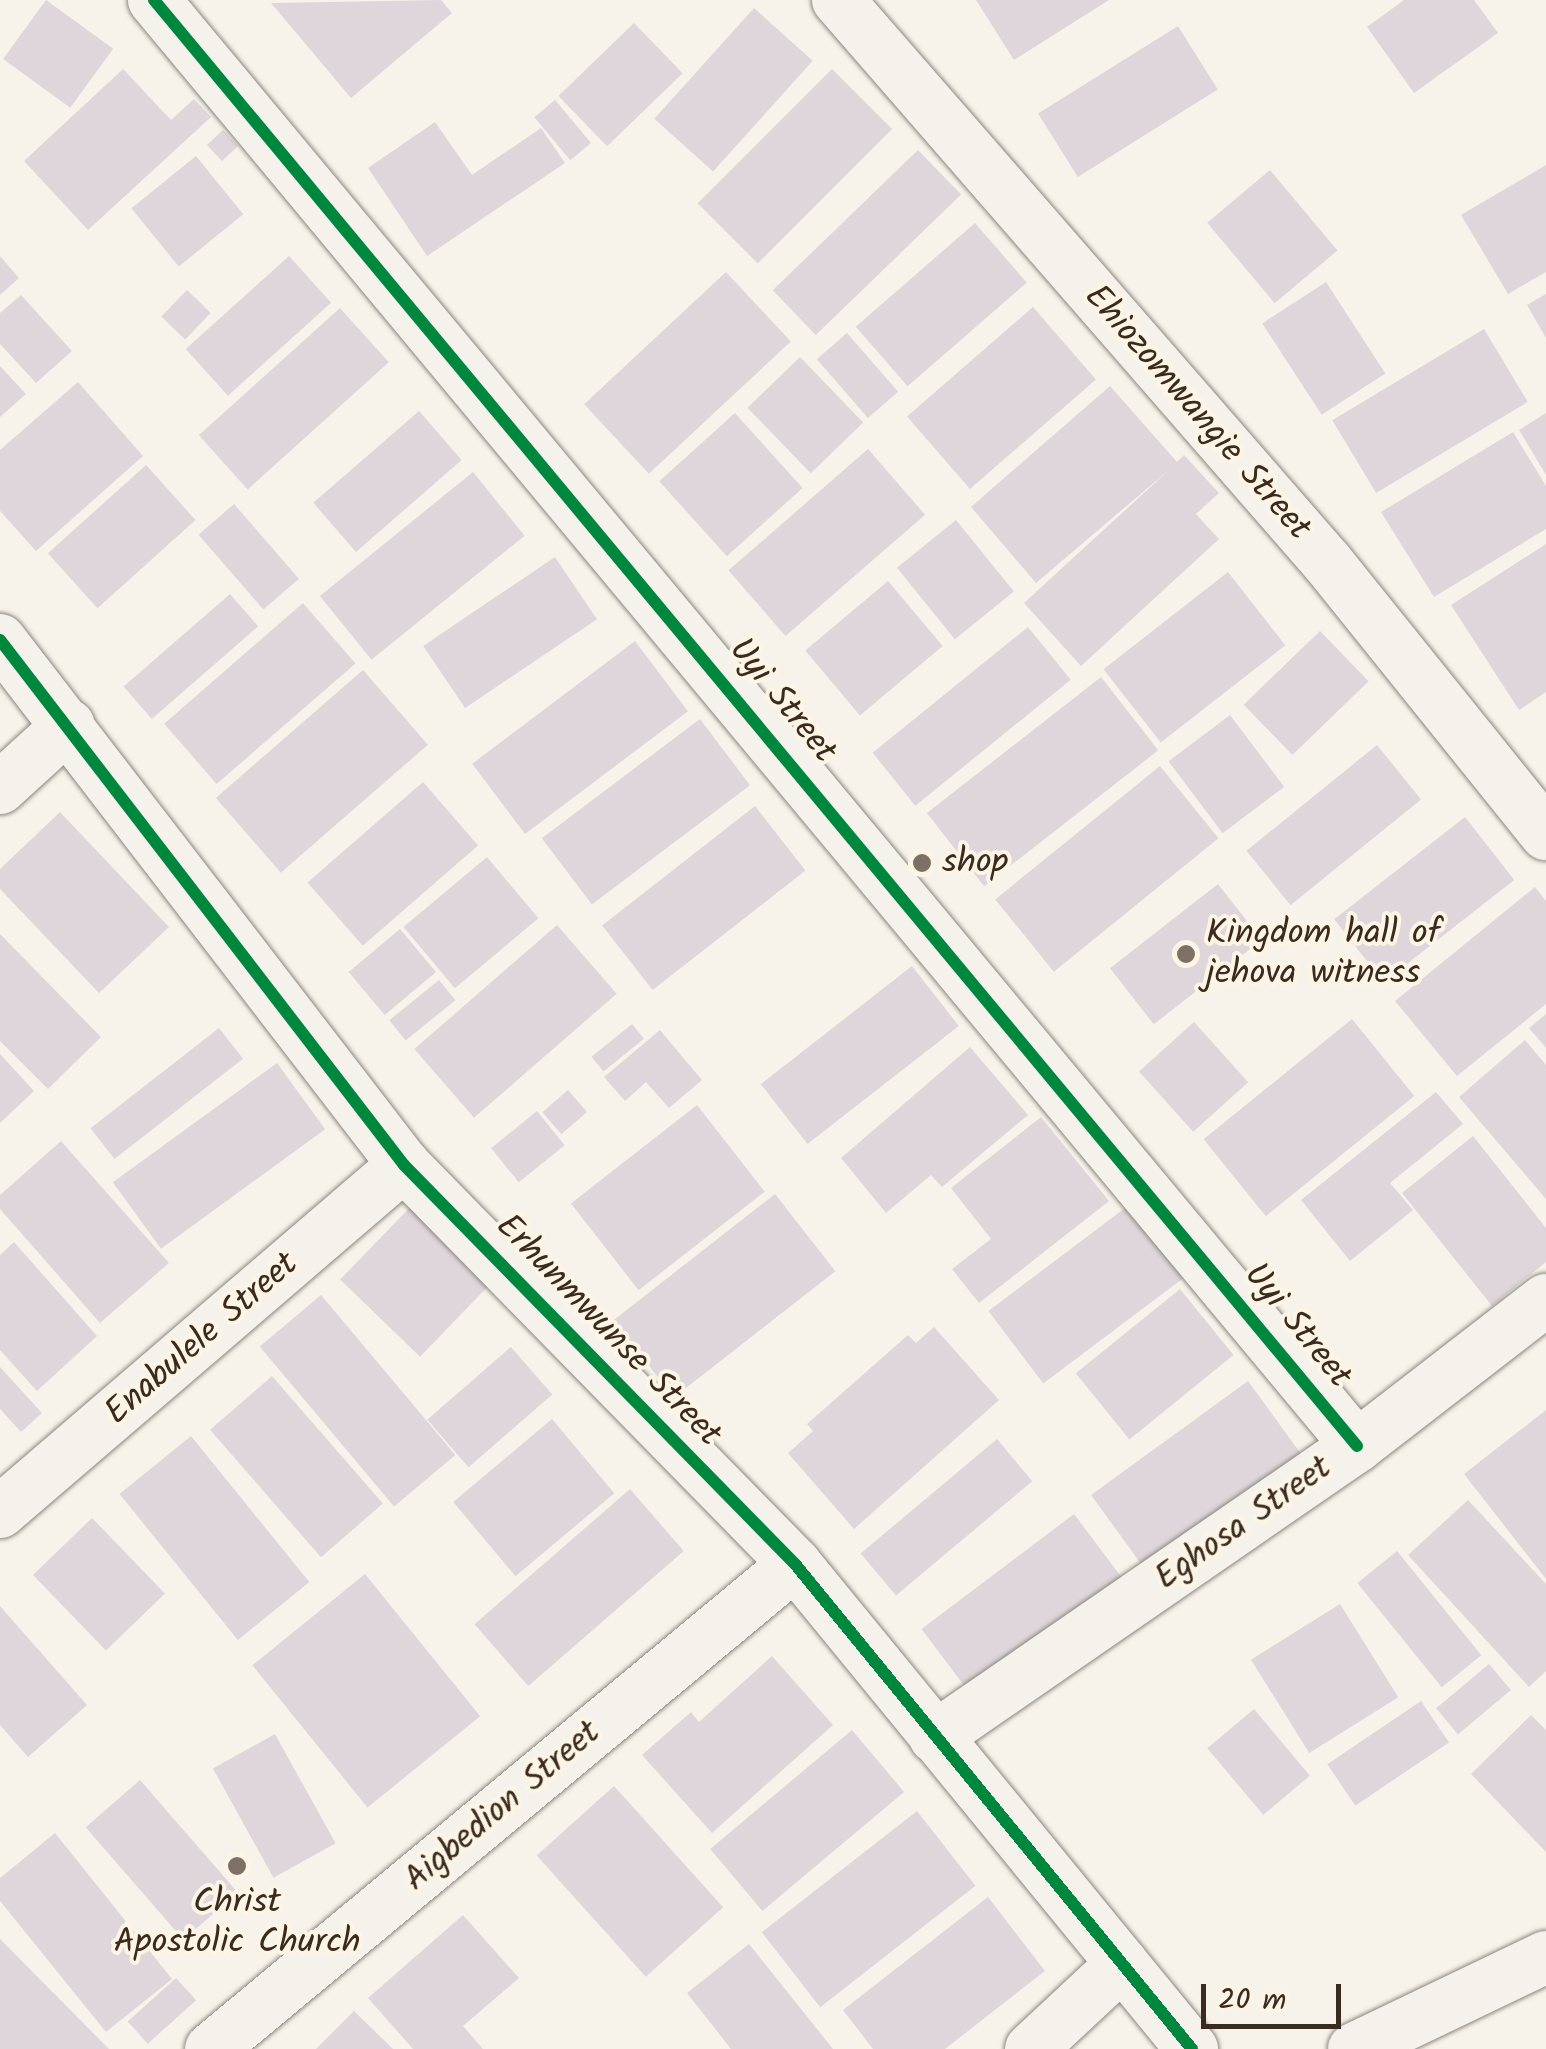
<!DOCTYPE html>
<html>
<head>
<meta charset="utf-8">
<style>
	body { margin:0 }
	#map { position:relative; width:1546px; height:2049px; overflow:hidden; background:#f7f3ea; font-family:Kalam,sans-serif }
	div>[style] { position:absolute }
	.building>* { inset:0; background:#ded6db; transform-origin:0 0 }
	.roads { filter:drop-shadow(0 0 2px #8b867f) drop-shadow(0 0 2px #8b867f) }
	.street>* { height:52px; margin:-26px; padding:0 26px; transform-origin:26px; border-radius:26px; background:#f5f2ec }
	.cycleway>* { height:12px; margin:-6px; padding:0 6px; transform-origin:6px; border-radius:6px; background:#00873e }
	.dots>* { width:28px; height:28px; translate:-50% -50%; box-sizing:border-box; border:5px solid #fcf5e5; border-radius:50% }
	span { translate:-50% -50%; white-space:nowrap; text-align:center; line-height:1.15; -webkit-text-stroke:8px #fcf5e5; paint-order:stroke }
	.street-label { font-size:35px; color:#3b2a1e }
	.poi-label { font-size:35px; color:#3b2a1e }
	.left { translate:0 -50%; text-align:left }
	.scale { position:absolute; left:1201px; top:1984px; width:140px; height:45px; box-sizing:border-box; border:5px solid #3b2a1e; border-top:0; padding-left:12px; font-size:30px; line-height:35px; white-space:nowrap; color:#3b2a1e; -webkit-text-stroke:8px #fcf5e5; paint-order:stroke }
</style>
</head>
<body>
<div id="map">
	<div class="building">
		<i style="left:46px;top:0;width:83px;height:73px;rotate:36deg"></i>
		<i style="clip-path:polygon(441px 0,452px 13px,351px 98px,271px 3px)"></i>
		<i style="clip-path:polygon(976px 0,1109px 0,1014px 60px)"></i>
		<i style="clip-path:polygon(1404px 0,1474px 0,1498px 33px,1414px 93px,1367px 27px)"></i>
		<i style="left:754px;top:8px;width:79px;height:149px;rotate:42deg"></i>
		<i style="left:634px;top:23px;width:70px;height:105px;rotate:46deg"></i>
		<i style="left:1178px;top:26px;width:75px;height:165px;rotate:58deg"></i>
		<i style="clip-path:polygon(123px 69px,171px 120px,194px 99px,211px 117px,88px 230px,24px 161px)"></i>
		<i style="left:832px;top:69px;width:85px;height:190px;rotate:45deg"></i>
		<i style="left:555px;top:100px;width:56px;height:27px;rotate:50deg"></i>
		<i style="clip-path:polygon(435px 122px,472px 175px,541px 128px,565px 163px,427px 256px,368px 168px)"></i>
		<i style="left:223px;top:130px;width:22px;height:22px;rotate:47deg"></i>
		<i style="left:918px;top:150px;width:62px;height:202px;rotate:46deg"></i>
		<i style="left:196px;top:156px;width:75px;height:83px;rotate:51deg"></i>
		<i style="clip-path:polygon(1546px 165px,1546px 272px,1508px 294px,1461px 215px)"></i>
		<i style="left:1270px;top:170px;width:105px;height:82px;rotate:50deg"></i>
		<i style="left:975px;top:223px;width:79px;height:158px;rotate:49deg"></i>
		<i style="clip-path:polygon(0 256px,19px 278px,0 295px)"></i>
		<i style="left:289px;top:256px;width:63px;height:139px;rotate:48deg"></i>
		<i style="left:726px;top:272px;width:95px;height:194px;rotate:47deg"></i>
		<i style="left:1326px;top:282px;width:109px;height:76px;rotate:57deg"></i>
		<i style="left:187px;top:290px;width:33px;height:37px;rotate:44deg"></i>
		<i style="clip-path:polygon(1546px 294px,1546px 338px,1527px 305px)"></i>
		<i style="clip-path:polygon(21px 295px,72px 351px,36px 383px,0 344px,0 313px)"></i>
		<i style="left:1033px;top:307px;width:96px;height:167px;rotate:49deg"></i>
		<i style="left:340px;top:308px;width:73px;height:190px;rotate:48deg"></i>
		<i style="left:1484px;top:329px;width:85px;height:177px;rotate:59deg"></i>
		<i style="left:847px;top:333px;width:78px;height:40px;rotate:49deg"></i>
		<i style="left:800px;top:357px;width:91px;height:73px;rotate:46deg"></i>
		<i style="clip-path:polygon(0 366px,26px 394px,0 417px)"></i>
		<i style="clip-path:polygon(78px 382px,143px 456px,36px 551px,0 511px,0 450px)"></i>
		<i style="clip-path:polygon(1110px 386px,1177px 462px,1184px 455px,1219px 493px,1196px 514px,1219px 539px,1081px 666px,1024px 603px,1170px 469px,1036px 583px,971px 507px)"></i>
		<i style="left:419px;top:411px;width:65px;height:140px;rotate:49deg"></i>
		<i style="left:735px;top:413px;width:101px;height:102px;rotate:48deg"></i>
		<i style="clip-path:polygon(1546px 413px,1546px 475px,1519px 430px)"></i>
		<i style="clip-path:polygon(1513px 432px,1546px 486px,1546px 529px,1434px 597px,1381px 512px)"></i>
		<i style="left:868px;top:449px;width:87px;height:185px;rotate:49deg"></i>
		<i style="left:146px;top:465px;width:74px;height:132px;rotate:48deg"></i>
		<i style="left:473px;top:472px;width:82px;height:197px;rotate:51deg"></i>
		<i style="left:234px;top:504px;width:99px;height:47px;rotate:49deg"></i>
		<i style="left:956px;top:520px;width:92px;height:76px;rotate:51deg"></i>
		<i style="clip-path:polygon(1546px 544px,1546px 692px,1519px 710px,1451px 605px)"></i>
		<i style="left:555px;top:557px;width:75px;height:159px;rotate:56deg"></i>
		<i style="left:1228px;top:572px;width:93px;height:158px;rotate:52deg"></i>
		<i style="left:888px;top:581px;width:85px;height:108px;rotate:50deg"></i>
		<i style="left:230px;top:594px;width:43px;height:141px;rotate:49deg"></i>
		<i style="left:303px;top:603px;width:80px;height:184px;rotate:49deg"></i>
		<i style="left:1028px;top:627px;width:68px;height:200px;rotate:51deg"></i>
		<i style="left:1320px;top:631px;width:70px;height:106px;rotate:46deg"></i>
		<i style="left:635px;top:641px;width:88px;height:204px;rotate:53deg"></i>
		<i style="left:363px;top:670px;width:99px;height:195px;rotate:49deg"></i>
		<i style="left:1101px;top:677px;width:93px;height:221px;rotate:52deg"></i>
		<i style="left:1230px;top:715px;width:90px;height:77px;rotate:53deg"></i>
		<i style="left:700px;top:719px;width:83px;height:198px;rotate:53deg"></i>
		<i style="left:1377px;top:745px;width:70px;height:168px;rotate:51deg"></i>
		<i style="left:1160px;top:766px;width:93px;height:212px;rotate:51deg"></i>
		<i style="left:423px;top:782px;width:84px;height:153px;rotate:49deg"></i>
		<i style="left:755px;top:806px;width:82px;height:194px;rotate:52deg"></i>
		<i style="clip-path:polygon(60px 812px,169px 927px,99px 993px,0 889px,0 869px)"></i>
		<i style="left:1465px;top:817px;width:80px;height:166px;rotate:52deg"></i>
		<i style="left:487px;top:857px;width:80px;height:109px;rotate:50deg"></i>
		<i style="left:1218px;top:884px;width:71px;height:137px;rotate:52deg"></i>
		<i style="clip-path:polygon(1535px 887px,1546px 901px,1546px 1004px,1457px 1076px,1395px 1001px)"></i>
		<i style="left:557px;top:925px;width:91px;height:189px;rotate:49deg"></i>
		<i style="left:400px;top:929px;width:56px;height:67px;rotate:50deg"></i>
		<i style="clip-path:polygon(0 934px,101px 1037px,48px 1089px,0 1041px)"></i>
		<i style="left:912px;top:966px;width:76px;height:192px;rotate:52deg"></i>
		<i style="left:439px;top:980px;width:26px;height:64px;rotate:51deg"></i>
		<i style="clip-path:polygon(1546px 1014px,1546px 1048px,1529px 1028px)"></i>
		<i style="left:1352px;top:1019px;width:99px;height:191px;rotate:51deg"></i>
		<i style="left:1194px;top:1022px;width:81px;height:74px;rotate:48deg"></i>
		<i style="left:632px;top:1024px;width:19px;height:52px;rotate:51deg"></i>
		<i style="left:219px;top:1028px;width:39px;height:163px;rotate:52deg"></i>
		<i style="clip-path:polygon(660px 1030px,702px 1080px,669px 1108px,646px 1082px,625px 1101px,604px 1077px)"></i>
		<i style="clip-path:polygon(1525px 1040px,1546px 1065px,1546px 1199px,1459px 1097px)"></i>
		<i style="clip-path:polygon(970px 1047px,1028px 1115px,942px 1187px,931px 1175px,886px 1213px,841px 1158px)"></i>
		<i style="clip-path:polygon(0 1054px,34px 1091px,0 1123px)"></i>
		<i style="left:277px;top:1063px;width:82px;height:203px;rotate:54deg"></i>
		<i style="left:568px;top:1090px;width:29px;height:34px;rotate:49deg"></i>
		<i style="clip-path:polygon(1436px 1092px,1463px 1124px,1390px 1183px,1413px 1210px,1350px 1261px,1301px 1200px)"></i>
		<i style="left:697px;top:1105px;width:110px;height:160px;rotate:52deg"></i>
		<i style="left:537px;top:1111px;width:44px;height:59px;rotate:51deg"></i>
		<i style="clip-path:polygon(1041px 1117px,1109px 1201px,979px 1303px,952px 1269px,991px 1239px,951px 1188px)"></i>
		<i style="clip-path:polygon(1473px 1136px,1546px 1228px,1546px 1262px,1492px 1306px,1402px 1193px)"></i>
		<i style="clip-path:polygon(61px 1141px,169px 1263px,100px 1323px,0 1209px,0 1195px)"></i>
		<i style="left:775px;top:1194px;width:98px;height:205px;rotate:52deg"></i>
		<i style="left:418px;top:1199px;width:111px;height:112px;rotate:44deg"></i>
		<i style="left:1133px;top:1202px;width:91px;height:181px;rotate:53deg"></i>
		<i style="clip-path:polygon(14px 1242px,97px 1336px,37px 1391px,0 1350px,0 1255px)"></i>
		<i style="left:1180px;top:1289px;width:85px;height:134px;rotate:51deg"></i>
		<i style="left:321px;top:1295px;width:209px;height:80px;rotate:50deg"></i>
		<i style="clip-path:polygon(934px 1327px,999px 1400px,854px 1529px,788px 1453px,813px 1431px,807px 1424px,908px 1335px,916px 1343px)"></i>
		<i style="left:511px;top:1347px;width:63px;height:111px;rotate:49deg"></i>
		<i style="clip-path:polygon(0 1367px,42px 1413px,21px 1432px,0 1409px)"></i>
		<i style="left:272px;top:1376px;width:169px;height:82px;rotate:49deg"></i>
		<i style="left:1248px;top:1381px;width:97px;height:194px;rotate:54deg"></i>
		<i style="clip-path:polygon(1546px 1410px,1546px 1579px,1464px 1474px)"></i>
		<i style="left:552px;top:1419px;width:97px;height:129px;rotate:50deg"></i>
		<i style="left:191px;top:1436px;width:188px;height:92px;rotate:51deg"></i>
		<i style="left:997px;top:1439px;width:55px;height:178px;rotate:50deg"></i>
		<i style="left:630px;top:1489px;width:82px;height:206px;rotate:49deg"></i>
		<i style="clip-path:polygon(1468px 1500px,1546px 1584px,1546px 1671px,1529px 1687px,1408px 1555px)"></i>
		<i style="left:1074px;top:1514px;width:81px;height:191px;rotate:53deg"></i>
		<i style="left:92px;top:1518px;width:105px;height:82px;rotate:46deg"></i>
		<i style="left:1397px;top:1551px;width:134px;height:51px;rotate:51deg"></i>
		<i style="left:365px;top:1574px;width:183px;height:145px;rotate:51deg"></i>
		<i style="left:1340px;top:1604px;width:110px;height:105px;rotate:58deg"></i>
		<i style="clip-path:polygon(0 1606px,87px 1705px,28px 1757px,0 1725px)"></i>
		<i style="clip-path:polygon(772px 1656px,833px 1725px,712px 1833px,642px 1755px,691px 1712px,699px 1722px)"></i>
		<i style="left:1489px;top:1664px;width:34px;height:69px;rotate:50deg"></i>
		<i style="left:1421px;top:1701px;width:50px;height:113px;rotate:56deg"></i>
		<i style="left:1254px;top:1709px;width:87px;height:61px;rotate:50deg"></i>
		<i style="clip-path:polygon(1531px 1715px,1546px 1730px,1546px 1852px,1471px 1774px)"></i>
		<i style="left:852px;top:1730px;width:81px;height:185px;rotate:50deg"></i>
		<i style="left:275px;top:1734px;width:125px;height:71px;rotate:61deg"></i>
		<i style="left:140px;top:1780px;width:149px;height:72px;rotate:49deg"></i>
		<i style="left:614px;top:1786px;width:163px;height:104px;rotate:48deg"></i>
		<i style="left:917px;top:1811px;width:95px;height:197px;rotate:52deg"></i>
		<i style="clip-path:polygon(55px 1833px,172px 1979px,106px 2032px,0 1901px,0 1878px)"></i>
		<i style="clip-path:polygon(988px 1897px,1045px 1971px,945px 2049px,873px 2049px,843px 2010px)"></i>
		<i style="clip-path:polygon(463px 1915px,519px 1978px,463px 2026px,483px 2049px,413px 2049px,368px 1998px)"></i>
		<i style="clip-path:polygon(0 1939px,109px 2049px,0 2049px)"></i>
		<i style="clip-path:polygon(749px 1944px,833px 2049px,731px 2049px,687px 1993px)"></i>
		<i style="left:176px;top:1978px;width:30px;height:65px;rotate:48deg"></i>
		<i style="clip-path:polygon(354px 2011px,393px 2049px,316px 2049px)"></i>
	</div>
	<div class="roads">
		<div class="street">
			<i style="left:154px;top:0;width:1881px;rotate:50.24deg"></i>
			<i style="left:838px;top:0;width:746px;rotate:48.97deg"></i>
			<i style="left:1328px;top:563px;width:348px;rotate:51.2deg"></i>
			<i style="left:0;top:640px;width:662px;rotate:52.42deg"></i>
			<i style="left:404px;top:1165px;width:559px;rotate:45.58deg"></i>
			<i style="left:795px;top:1564px;width:627px;rotate:50.7deg"></i>
			<i style="left:0;top:788px;width:93px;rotate:-42.4deg"></i>
			<i style="left:0;top:1512px;width:533px;rotate:-40.66deg"></i>
			<i style="left:935px;top:1737px;width:513px;rotate:-34.59deg"></i>
			<i style="left:1357px;top:1446px;width:239px;rotate:-37.7deg"></i>
			<i style="left:211px;top:2049px;width:759px;rotate:-39.71deg"></i>
			<i style="left:1031px;top:2049px;width:125px;rotate:-43deg"></i>
			<i style="left:1354px;top:2049px;width:213px;rotate:-25.6deg"></i>
		</div>
	</div>
	<div class="cycleway">
		<i style="left:154px;top:0;width:1881px;rotate:50.24deg"></i>
		<i style="left:0;top:640px;width:662px;rotate:52.42deg"></i>
		<i style="left:404px;top:1165px;width:559px;rotate:45.58deg"></i>
		<i style="left:795px;top:1564px;width:627px;rotate:50.7deg"></i>
	</div>
	<div class="dots">
		<i style="left:922px;top:863px;background:#7d7065"></i>
		<i style="left:1186px;top:954px;background:#7d7065"></i>
		<i style="left:237px;top:1866px;background:#7d7065"></i>
	</div>
	<div class="street-label">
		<span style="left:1197px;top:413px;rotate:49deg">Ehiozomwangie Street</span>
		<span style="left:782px;top:701px;rotate:51deg">Uyi Street</span>
		<span style="left:1297px;top:1326px;rotate:51deg">Uyi Street</span>
		<span style="left:608px;top:1331px;rotate:46deg">Erhunmwunse Street</span>
		<span style="left:202px;top:1339px;rotate:-41deg">Enabulele Street</span>
		<span style="left:1244px;top:1524px;rotate:-35deg">Eghosa Street</span>
		<span style="left:503px;top:1807px;rotate:-40deg">Aigbedion Street</span>
	</div>
	<div class="poi-label">
		<span class="left" style="left:942px;top:863px">shop</span>
		<span class="left" style="left:1206px;top:954px">Kingdom hall of<br>jehova witness</span>
		<span style="left:237px;top:1923px">Christ<br>Apostolic Church</span>
	</div>
	<div class="scale">20 m</div>
</div>
</body>
</html>
